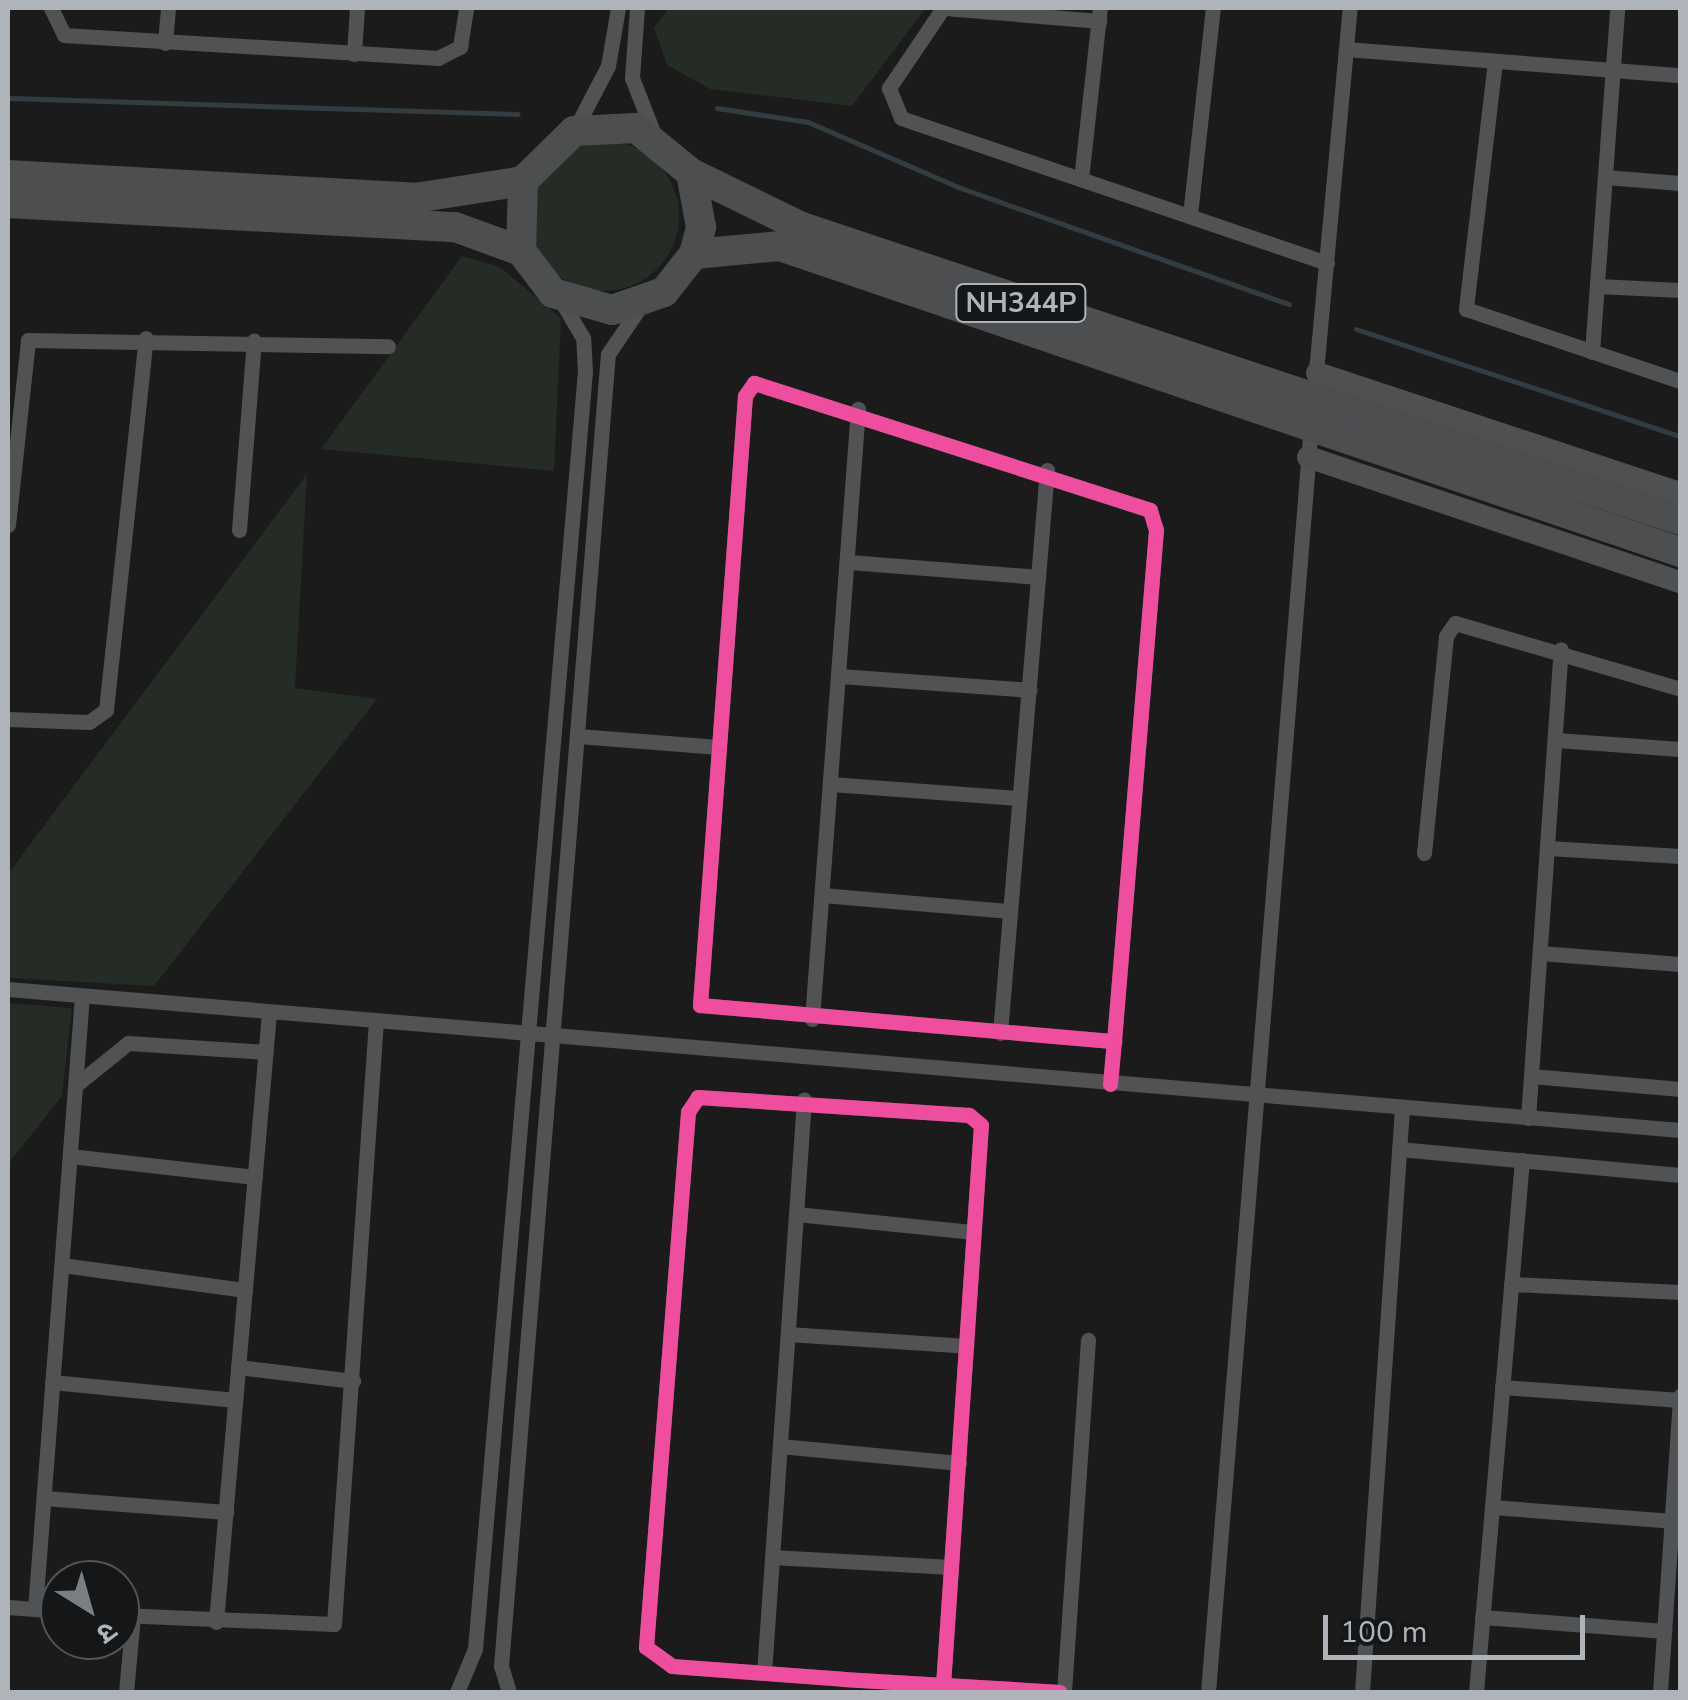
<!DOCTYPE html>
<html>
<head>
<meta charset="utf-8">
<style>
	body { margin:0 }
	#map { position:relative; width:1688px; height:1700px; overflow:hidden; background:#1b1b1b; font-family:"Nunito Sans","Noto Sans Devanagari",sans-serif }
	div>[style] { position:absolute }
	.green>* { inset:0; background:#252b25 }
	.round { border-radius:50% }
	.stream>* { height:5px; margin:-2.5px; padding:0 2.5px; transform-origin:2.5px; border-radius:2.5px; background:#333c40 }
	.street>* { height:15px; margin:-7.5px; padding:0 7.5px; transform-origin:7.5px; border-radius:7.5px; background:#505254 }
	.secondary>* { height:22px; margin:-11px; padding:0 11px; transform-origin:11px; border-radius:11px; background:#4f5051 }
	.highway>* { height:30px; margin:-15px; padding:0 15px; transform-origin:15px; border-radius:15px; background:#4d4e50 }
	.cycleway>* { height:15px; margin:-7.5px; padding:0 7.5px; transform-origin:7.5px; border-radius:7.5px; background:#ef4d9e }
	span { translate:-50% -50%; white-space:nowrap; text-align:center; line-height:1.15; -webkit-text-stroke:10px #151617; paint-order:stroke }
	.shield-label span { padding:2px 8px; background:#151617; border:2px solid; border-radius:8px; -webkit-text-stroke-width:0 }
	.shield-label { font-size:28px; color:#aeb4ba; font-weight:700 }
	.frame { position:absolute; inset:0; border:10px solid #aeb4ba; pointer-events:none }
	.north { position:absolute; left:40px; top:1560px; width:100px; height:100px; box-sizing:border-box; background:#151617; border:2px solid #525558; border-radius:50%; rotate:143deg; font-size:28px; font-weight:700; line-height:40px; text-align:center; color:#aeb4ba }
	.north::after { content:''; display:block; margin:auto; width:35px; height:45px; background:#7b7e82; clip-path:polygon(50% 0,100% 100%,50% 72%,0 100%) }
	.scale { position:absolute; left:1323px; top:1615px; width:262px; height:45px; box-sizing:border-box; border:5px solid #aeb4ba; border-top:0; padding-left:12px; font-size:30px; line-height:35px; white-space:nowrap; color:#aeb4ba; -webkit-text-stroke:8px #151617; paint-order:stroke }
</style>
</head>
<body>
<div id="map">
	<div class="green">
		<i style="clip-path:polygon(669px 8px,926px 8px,852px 106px,710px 89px,667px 65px,654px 28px)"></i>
		<i class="round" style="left:529px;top:141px;width:150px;height:150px"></i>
		<i style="clip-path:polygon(462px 256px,500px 267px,561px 318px,554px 471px,321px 449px)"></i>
		<i style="clip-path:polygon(307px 474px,295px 688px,377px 699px,154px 986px,8px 978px,8px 874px)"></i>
		<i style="clip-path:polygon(8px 1003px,72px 1008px,62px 1096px,8px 1164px)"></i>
	</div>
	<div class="stream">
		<i style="left:8px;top:98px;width:510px;rotate:1.8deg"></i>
		<i style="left:717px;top:108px;width:92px;rotate:8.7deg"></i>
		<i style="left:808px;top:122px;width:163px;rotate:23.4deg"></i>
		<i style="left:958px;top:187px;width:351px;rotate:19.5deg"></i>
		<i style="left:1356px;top:329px;width:341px;rotate:18.3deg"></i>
	</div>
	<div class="street">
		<i style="left:51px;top:8px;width:30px;rotate:64deg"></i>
		<i style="left:64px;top:35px;width:375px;rotate:3.5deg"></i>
		<i style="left:438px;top:58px;width:25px;rotate:-27deg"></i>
		<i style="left:460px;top:47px;width:39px;rotate:-81deg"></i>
		<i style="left:637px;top:8px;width:70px;rotate:94.1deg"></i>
		<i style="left:632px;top:78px;width:60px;rotate:68.6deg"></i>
		<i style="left:943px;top:8px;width:97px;rotate:124deg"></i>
		<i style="left:889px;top:88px;width:32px;rotate:68deg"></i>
		<i style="left:901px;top:118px;width:450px;rotate:18.8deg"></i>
		<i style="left:945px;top:8px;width:155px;rotate:4.8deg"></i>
		<i style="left:165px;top:43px;width:35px;rotate:-85deg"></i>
		<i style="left:1346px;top:49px;width:335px;rotate:4.5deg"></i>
		<i style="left:354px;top:54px;width:46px;rotate:-86.3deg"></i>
		<i style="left:1495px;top:61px;width:250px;rotate:96.7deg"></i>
		<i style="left:1466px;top:309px;width:226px;rotate:18.6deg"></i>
		<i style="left:574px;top:131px;width:73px;rotate:-62.4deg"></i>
		<i style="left:608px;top:66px;width:59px;rotate:-80.2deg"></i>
		<i style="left:1605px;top:177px;width:75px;rotate:4.6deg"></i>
		<i style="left:1081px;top:179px;width:172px;rotate:-83.7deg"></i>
		<i style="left:1190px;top:215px;width:208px;rotate:-83.7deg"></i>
		<i style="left:1597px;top:286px;width:83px;rotate:2.8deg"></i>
		<i style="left:1592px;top:352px;width:345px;rotate:-85.8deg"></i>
		<i style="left:1315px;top:382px;width:376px;rotate:-84.7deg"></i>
		<i style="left:8px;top:525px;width:186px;rotate:-83.8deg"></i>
		<i style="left:28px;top:340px;width:360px;rotate:1deg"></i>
		<i style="left:239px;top:530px;width:190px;rotate:-85.5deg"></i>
		<i style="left:849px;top:562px;width:190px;rotate:4.5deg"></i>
		<i style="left:840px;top:676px;width:190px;rotate:4.2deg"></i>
		<i style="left:8px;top:719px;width:81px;rotate:2.1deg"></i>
		<i style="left:89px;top:722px;width:21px;rotate:-35deg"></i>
		<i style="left:106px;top:710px;width:374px;rotate:-83.9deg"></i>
		<i style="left:578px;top:736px;width:141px;rotate:4.5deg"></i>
		<i style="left:1557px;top:740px;width:123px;rotate:4.2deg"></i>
		<i style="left:831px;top:784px;width:189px;rotate:4.3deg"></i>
		<i style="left:1548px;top:848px;width:132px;rotate:3.5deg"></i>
		<i style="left:1424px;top:853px;width:218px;rotate:-84.2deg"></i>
		<i style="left:1446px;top:636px;width:16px;rotate:-55deg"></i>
		<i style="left:1455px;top:623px;width:234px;rotate:16.3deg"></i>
		<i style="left:822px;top:895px;width:189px;rotate:4.9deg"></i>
		<i style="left:1540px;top:953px;width:140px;rotate:4.5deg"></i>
		<i style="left:8px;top:989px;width:1678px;rotate:4.82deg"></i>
		<i style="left:812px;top:1019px;width:612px;rotate:-85.69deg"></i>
		<i style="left:1000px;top:1033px;width:565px;rotate:-85.23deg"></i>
		<i style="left:1531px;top:1076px;width:150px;rotate:5deg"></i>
		<i style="left:1110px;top:1084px;width:43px;rotate:-84.7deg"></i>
		<i style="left:1114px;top:1041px;width:513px;rotate:-85.3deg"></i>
		<i style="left:1156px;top:530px;width:21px;rotate:-107deg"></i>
		<i style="left:1150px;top:510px;width:416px;rotate:-162.2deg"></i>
		<i style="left:754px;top:383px;width:16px;rotate:125deg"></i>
		<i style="left:745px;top:396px;width:611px;rotate:94.23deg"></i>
		<i style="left:700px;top:1005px;width:416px;rotate:5deg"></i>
		<i style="left:76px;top:1085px;width:67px;rotate:-38.9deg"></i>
		<i style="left:128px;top:1043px;width:138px;rotate:3.7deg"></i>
		<i style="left:1528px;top:1118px;width:470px;rotate:-86deg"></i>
		<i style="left:1399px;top:1149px;width:282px;rotate:5.3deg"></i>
		<i style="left:70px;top:1156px;width:186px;rotate:6.5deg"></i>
		<i style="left:796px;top:1214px;width:179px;rotate:5.8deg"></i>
		<i style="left:62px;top:1265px;width:185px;rotate:7.8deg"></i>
		<i style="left:1511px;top:1284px;width:169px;rotate:2.7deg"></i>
		<i style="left:788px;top:1334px;width:179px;rotate:3.8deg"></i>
		<i style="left:238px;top:1367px;width:116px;rotate:6.9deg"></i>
		<i style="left:52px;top:1382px;width:184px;rotate:5.6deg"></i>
		<i style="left:1502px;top:1387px;width:178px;rotate:4.2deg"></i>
		<i style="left:780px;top:1446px;width:180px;rotate:5.4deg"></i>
		<i style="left:44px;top:1498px;width:183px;rotate:4.4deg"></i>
		<i style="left:1492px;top:1507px;width:181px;rotate:4.4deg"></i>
		<i style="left:772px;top:1557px;width:179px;rotate:3.2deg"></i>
		<i style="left:8px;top:1607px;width:52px;rotate:4.4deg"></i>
		<i style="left:35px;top:1609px;width:615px;rotate:-85.62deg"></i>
		<i style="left:120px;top:1615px;width:214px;rotate:2.4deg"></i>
		<i style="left:334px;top:1624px;width:604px;rotate:-86.02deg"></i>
		<i style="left:1482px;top:1617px;width:183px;rotate:4.4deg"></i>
		<i style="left:216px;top:1622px;width:612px;rotate:-85.03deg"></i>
		<i style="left:764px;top:1673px;width:575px;rotate:-86.01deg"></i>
		<i style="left:943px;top:1685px;width:561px;rotate:-86.12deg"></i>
		<i style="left:981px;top:1125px;width:16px;rotate:-140deg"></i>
		<i style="left:969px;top:1115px;width:272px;rotate:-176.2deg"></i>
		<i style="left:698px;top:1097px;width:18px;rotate:124deg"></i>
		<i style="left:688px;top:1112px;width:537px;rotate:94.49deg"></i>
		<i style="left:646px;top:1647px;width:32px;rotate:36deg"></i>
		<i style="left:672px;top:1666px;width:171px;rotate:4.3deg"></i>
		<i style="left:843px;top:1679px;width:217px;rotate:3.4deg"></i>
		<i style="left:126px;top:1692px;width:76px;rotate:-84.7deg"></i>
		<i style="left:457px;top:1692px;width:47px;rotate:-67.3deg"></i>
		<i style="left:475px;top:1649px;width:1282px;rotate:-85.08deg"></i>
		<i style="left:585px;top:372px;width:34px;rotate:-93deg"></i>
		<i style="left:583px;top:338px;width:42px;rotate:-120.3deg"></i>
		<i style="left:509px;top:1692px;width:27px;rotate:-107deg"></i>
		<i style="left:501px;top:1666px;width:1316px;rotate:-85.34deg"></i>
		<i style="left:608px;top:354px;width:57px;rotate:-55.8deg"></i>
		<i style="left:1064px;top:1692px;width:353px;rotate:-86.1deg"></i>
		<i style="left:1208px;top:1692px;width:1271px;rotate:-85.35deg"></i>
		<i style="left:1362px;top:1692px;width:585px;rotate:-86.08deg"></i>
		<i style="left:1476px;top:1692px;width:534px;rotate:-85.06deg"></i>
		<i style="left:1660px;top:1692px;width:297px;rotate:-86.1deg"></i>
	</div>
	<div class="secondary">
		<i style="left:1317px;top:373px;width:382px;rotate:18.3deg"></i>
		<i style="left:1308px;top:457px;width:392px;rotate:18.6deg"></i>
	</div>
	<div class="highway">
		<i style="left:691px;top:173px;width:120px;rotate:26.1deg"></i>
		<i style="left:799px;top:226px;width:929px;rotate:18.45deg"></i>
		<i style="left:8px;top:175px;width:408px;rotate:3.2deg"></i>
		<i style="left:415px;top:198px;width:109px;rotate:-8.9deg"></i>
		<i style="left:8px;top:203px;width:448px;rotate:3.1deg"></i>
		<i style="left:455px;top:227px;width:70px;rotate:20deg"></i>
		<i style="left:521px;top:251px;width:53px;rotate:52.7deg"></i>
		<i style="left:553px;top:293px;width:61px;rotate:16.1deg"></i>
		<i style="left:612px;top:310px;width:55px;rotate:-19.1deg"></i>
		<i style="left:664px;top:292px;width:48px;rotate:-51.7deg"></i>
		<i style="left:694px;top:254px;width:28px;rotate:-75deg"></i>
		<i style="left:701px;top:227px;width:55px;rotate:-100.5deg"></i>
		<i style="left:691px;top:173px;width:71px;rotate:-140.7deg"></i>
		<i style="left:636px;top:128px;width:62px;rotate:177.2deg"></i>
		<i style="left:574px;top:131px;width:71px;rotate:135.6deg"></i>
		<i style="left:523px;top:181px;width:70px;rotate:91.6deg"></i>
		<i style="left:694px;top:254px;width:86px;rotate:-5.3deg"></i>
		<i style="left:780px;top:246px;width:951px;rotate:18.78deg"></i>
	</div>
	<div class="cycleway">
		<i style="left:1110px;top:1084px;width:43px;rotate:-84.7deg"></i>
		<i style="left:1114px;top:1041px;width:513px;rotate:-85.3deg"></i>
		<i style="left:1156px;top:530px;width:21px;rotate:-107deg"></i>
		<i style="left:1150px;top:510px;width:416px;rotate:-162.2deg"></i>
		<i style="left:754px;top:383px;width:16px;rotate:125deg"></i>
		<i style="left:745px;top:396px;width:611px;rotate:94.23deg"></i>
		<i style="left:700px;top:1005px;width:416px;rotate:5deg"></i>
		<i style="left:943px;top:1685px;width:561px;rotate:-86.12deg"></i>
		<i style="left:981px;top:1125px;width:16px;rotate:-140deg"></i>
		<i style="left:969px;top:1115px;width:272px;rotate:-176.2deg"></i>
		<i style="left:698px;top:1097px;width:18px;rotate:124deg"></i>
		<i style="left:688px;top:1112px;width:537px;rotate:94.49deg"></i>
		<i style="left:646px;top:1647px;width:32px;rotate:36deg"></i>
		<i style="left:672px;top:1666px;width:171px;rotate:4.3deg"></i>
		<i style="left:843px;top:1679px;width:217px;rotate:3.4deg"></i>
	</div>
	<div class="shield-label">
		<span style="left:1021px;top:303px">NH344P</span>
	</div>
	<div class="frame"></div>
	<div class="north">उ</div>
	<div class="scale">100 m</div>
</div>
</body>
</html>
